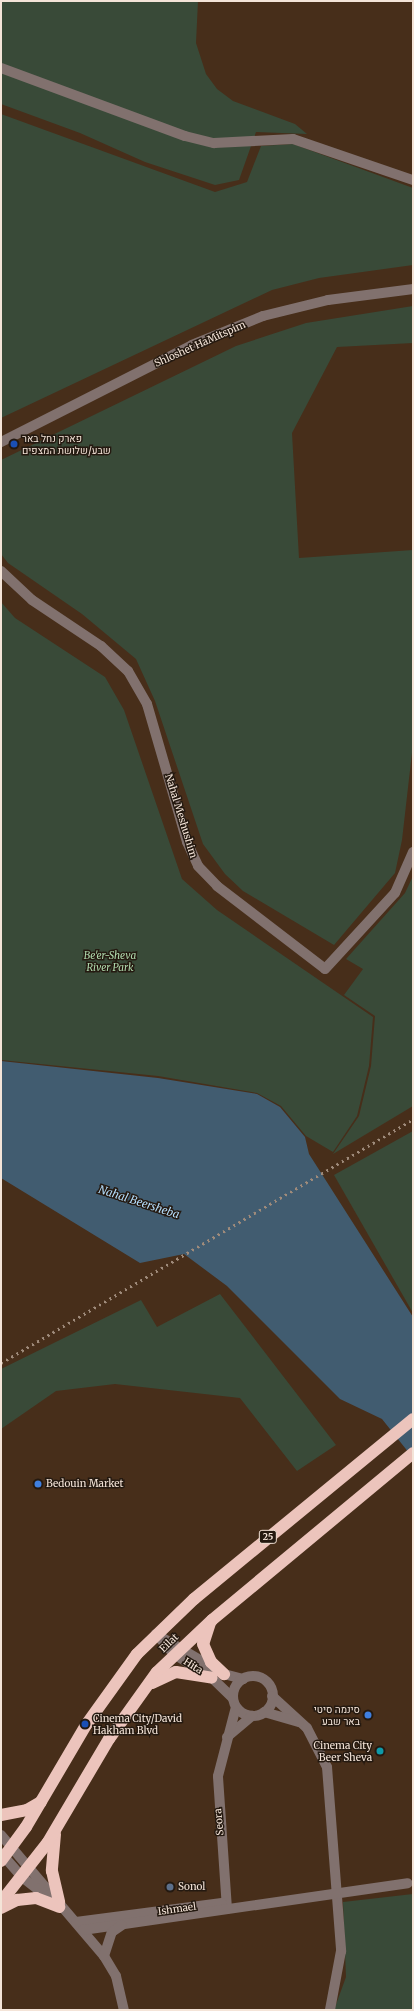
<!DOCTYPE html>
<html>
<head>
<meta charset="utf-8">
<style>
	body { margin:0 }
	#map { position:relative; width:414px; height:2011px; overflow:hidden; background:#472e1a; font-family:Merriweather,Heebo,serif }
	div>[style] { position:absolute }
	.green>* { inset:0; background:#394a38 }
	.water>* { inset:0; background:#415c70 }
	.minor>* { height:10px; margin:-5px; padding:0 5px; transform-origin:5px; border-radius:5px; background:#81716e }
	.minor>.ring { margin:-5px; padding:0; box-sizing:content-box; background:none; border:10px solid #81716e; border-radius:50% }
	.highway>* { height:12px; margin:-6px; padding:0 6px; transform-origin:6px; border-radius:6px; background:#ecc4bc }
	.rail>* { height:3px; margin-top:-1.5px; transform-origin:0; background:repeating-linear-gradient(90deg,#9f8b7b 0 2px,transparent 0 6px) }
	.dots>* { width:11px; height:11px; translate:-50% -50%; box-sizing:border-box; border:2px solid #241910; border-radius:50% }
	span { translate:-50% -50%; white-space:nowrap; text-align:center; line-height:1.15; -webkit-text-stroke:3px #241910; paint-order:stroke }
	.shield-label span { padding:1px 3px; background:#241910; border:1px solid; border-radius:3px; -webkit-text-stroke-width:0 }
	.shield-label { font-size:9px; color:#f4e4d8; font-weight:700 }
	.street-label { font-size:10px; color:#f4e4d8 }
	.poi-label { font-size:10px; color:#f4e4d8 }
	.left { translate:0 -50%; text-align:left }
	.right { translate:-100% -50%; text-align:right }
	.park-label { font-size:10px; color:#b1dcaf; font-style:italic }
	.water-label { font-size:11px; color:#b5defd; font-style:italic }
	.frame { position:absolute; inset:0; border:2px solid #f4e4d8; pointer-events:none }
</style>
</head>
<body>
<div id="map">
	<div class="green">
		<i style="clip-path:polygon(1px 1px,198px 1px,196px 43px,206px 74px,217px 89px,233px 101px,295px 124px,307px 134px,256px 132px,239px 180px,215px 185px,145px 162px,80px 133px,1px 104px)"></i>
		<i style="clip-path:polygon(1px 114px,215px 192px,247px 182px,261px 146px,293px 144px,413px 188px,413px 265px,319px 278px,272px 290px,1px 418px)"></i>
		<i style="clip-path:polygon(413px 306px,413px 343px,337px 347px,292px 433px,299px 558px,413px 550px,413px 744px,402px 840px,395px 873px,334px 945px,243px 891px,225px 874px,203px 844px,155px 701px,136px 659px,82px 614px,8px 563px,1px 554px,1px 460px,236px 346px,306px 323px)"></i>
		<i style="clip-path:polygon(1px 602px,15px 618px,105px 677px,124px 710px,182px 879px,217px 910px,373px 1017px,369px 1066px,357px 1116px,333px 1152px,306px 1136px,281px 1106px,257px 1093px,158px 1076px,1px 1060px)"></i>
		<i style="clip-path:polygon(413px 876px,413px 1106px,333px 1154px,359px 1116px,371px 1066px,375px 1016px,344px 995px,363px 969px,346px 959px,405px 893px)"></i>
		<i style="clip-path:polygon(413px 1131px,413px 1313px,334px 1175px)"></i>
		<i style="clip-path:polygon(220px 1294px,336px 1445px,297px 1471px,240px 1398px,115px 1384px,56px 1391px,1px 1429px,1px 1369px,141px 1300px,157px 1327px)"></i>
		<i style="clip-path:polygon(413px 1894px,413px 2010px,334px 2010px,346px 1977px,343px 1902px)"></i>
	</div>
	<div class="water">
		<i style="clip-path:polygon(1px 1061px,158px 1078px,257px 1094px,280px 1107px,305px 1137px,309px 1154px,413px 1317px,413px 1458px,382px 1419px,340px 1399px,227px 1286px,184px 1254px,140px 1263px,1px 1178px)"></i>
	</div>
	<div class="minor">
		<i style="left:1px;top:68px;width:196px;rotate:20.3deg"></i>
		<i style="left:185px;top:136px;width:30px;rotate:14deg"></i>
		<i style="left:214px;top:143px;width:79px;rotate:-2.9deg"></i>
		<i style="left:293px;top:139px;width:127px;rotate:18.9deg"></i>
		<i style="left:1px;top:442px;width:214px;rotate:-26.9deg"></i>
		<i style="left:192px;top:345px;width:77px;rotate:-22.2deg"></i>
		<i style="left:263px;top:316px;width:67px;rotate:-13.8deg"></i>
		<i style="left:328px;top:300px;width:86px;rotate:-7.4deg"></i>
		<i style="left:1px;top:571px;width:42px;rotate:43.1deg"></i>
		<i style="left:32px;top:600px;width:83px;rotate:33.7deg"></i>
		<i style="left:101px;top:646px;width:37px;rotate:43deg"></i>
		<i style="left:128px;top:671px;width:38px;rotate:60deg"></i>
		<i style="left:147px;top:704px;width:144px;rotate:73.8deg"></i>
		<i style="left:187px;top:842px;width:26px;rotate:65deg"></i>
		<i style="left:198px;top:866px;width:28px;rotate:46deg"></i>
		<i style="left:217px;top:886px;width:136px;rotate:37.5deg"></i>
		<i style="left:325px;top:969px;width:103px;rotate:-47.4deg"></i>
		<i style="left:395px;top:893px;width:45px;rotate:-66.3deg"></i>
		<i style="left:156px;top:1634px;width:27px;rotate:48deg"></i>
		<i style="left:174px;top:1654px;width:45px;rotate:32.3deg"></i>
		<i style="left:212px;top:1678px;width:29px;rotate:44deg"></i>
		<i style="left:161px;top:1637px;width:73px;rotate:30.4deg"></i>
		<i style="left:224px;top:1674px;width:20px;rotate:15deg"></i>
		<i class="ring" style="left:233px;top:1676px;width:30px;height:30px"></i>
		<i style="left:272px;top:1696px;width:47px;rotate:42.4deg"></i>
		<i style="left:307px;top:1728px;width:44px;rotate:62.9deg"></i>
		<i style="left:327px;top:1767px;width:185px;rotate:85.6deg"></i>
		<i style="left:341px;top:1951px;width:60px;rotate:100.6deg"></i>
		<i style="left:264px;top:1712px;width:36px;rotate:16deg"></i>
		<i style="left:227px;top:1737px;width:33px;rotate:-40deg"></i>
		<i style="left:1px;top:1835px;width:159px;rotate:49.6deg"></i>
		<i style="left:104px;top:1956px;width:23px;rotate:59deg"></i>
		<i style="left:116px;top:1976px;width:35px;rotate:77deg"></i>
		<i style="left:1px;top:1853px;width:32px;rotate:49deg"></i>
		<i style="left:22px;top:1877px;width:41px;rotate:38deg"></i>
		<i style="left:227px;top:1909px;width:133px;rotate:-93.9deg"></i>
		<i style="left:218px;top:1776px;width:71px;rotate:-75.4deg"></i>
		<i style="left:76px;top:1922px;width:147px;rotate:-7.4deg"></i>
		<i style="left:83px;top:1930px;width:328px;rotate:-8.2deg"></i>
		<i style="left:104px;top:1956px;width:25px;rotate:-72deg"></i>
		<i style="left:112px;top:1932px;width:12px;rotate:-35deg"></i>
	</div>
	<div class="highway">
		<i style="left:210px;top:1623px;width:22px;rotate:108deg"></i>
		<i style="left:203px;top:1644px;width:20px;rotate:66deg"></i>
		<i style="left:211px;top:1662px;width:18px;rotate:43deg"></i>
		<i style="left:152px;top:1683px;width:26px;rotate:-25deg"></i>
		<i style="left:176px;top:1672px;width:36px;rotate:9deg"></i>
		<i style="left:1px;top:1815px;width:26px;rotate:-11deg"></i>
		<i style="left:27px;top:1810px;width:16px;rotate:-30deg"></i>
		<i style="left:55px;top:1834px;width:37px;rotate:95deg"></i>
		<i style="left:52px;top:1871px;width:32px;rotate:77deg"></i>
		<i style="left:1px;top:1861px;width:42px;rotate:-53.7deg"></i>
		<i style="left:26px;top:1827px;width:118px;rotate:-59.5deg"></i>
		<i style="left:86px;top:1725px;width:87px;rotate:-54.3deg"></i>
		<i style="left:137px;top:1654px;width:79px;rotate:-44deg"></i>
		<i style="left:194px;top:1599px;width:283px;rotate:-39.4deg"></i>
		<i style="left:1px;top:1902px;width:76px;rotate:-51.9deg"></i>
		<i style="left:48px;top:1842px;width:120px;rotate:-59.4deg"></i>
		<i style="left:109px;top:1739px;width:82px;rotate:-54.4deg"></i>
		<i style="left:157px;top:1672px;width:76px;rotate:-43.4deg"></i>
		<i style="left:212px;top:1620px;width:261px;rotate:-39.7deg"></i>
		<i style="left:1px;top:1908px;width:18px;rotate:-27deg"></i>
		<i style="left:17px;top:1900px;width:19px;rotate:-6deg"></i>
		<i style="left:36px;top:1898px;width:25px;rotate:21deg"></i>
	</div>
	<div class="rail">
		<i style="left:1px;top:1363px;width:479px;rotate:-30.6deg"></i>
	</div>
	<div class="dots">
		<i style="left:14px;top:444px;background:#1a4fb4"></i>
		<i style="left:38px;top:1484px;background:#3f7fe0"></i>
		<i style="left:368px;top:1715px;background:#3f7fe0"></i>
		<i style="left:85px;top:1724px;background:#1a4fb4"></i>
		<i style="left:380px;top:1751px;background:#0f9aa8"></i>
		<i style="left:170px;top:1887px;background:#5c6f8a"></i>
	</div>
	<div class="shield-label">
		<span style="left:268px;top:1537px">25</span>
	</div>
	<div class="street-label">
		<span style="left:200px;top:344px;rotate:-24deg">Shloshet HaMitspim</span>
		<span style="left:181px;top:816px;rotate:73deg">Nahal Meshushim</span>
		<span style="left:169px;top:1643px;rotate:-44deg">Eilat</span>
		<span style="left:193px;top:1666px;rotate:32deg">Hita</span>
		<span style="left:219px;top:1822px;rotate:-95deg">Seora</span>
		<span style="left:177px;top:1909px;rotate:-8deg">Ishmael</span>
	</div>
	<div class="poi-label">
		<span class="left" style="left:22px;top:444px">פארק נחל באר<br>שבע/שלושת המצפים</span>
		<span class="left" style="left:46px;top:1484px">Bedouin Market</span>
		<span class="right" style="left:360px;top:1715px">סינמה סיטי<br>באר שבע</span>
		<span class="left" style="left:93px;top:1724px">Cinema City/David<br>Hakham Blvd</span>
		<span class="right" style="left:372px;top:1751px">Cinema City<br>Beer Sheva</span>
		<span class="left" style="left:178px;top:1887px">Sonol</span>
	</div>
	<div class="park-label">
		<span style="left:110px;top:961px">Be'er-Sheva<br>River Park</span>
	</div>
	<div class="water-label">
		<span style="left:139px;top:1202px;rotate:18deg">Nahal Beersheba</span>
	</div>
	<div class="frame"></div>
</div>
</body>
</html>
